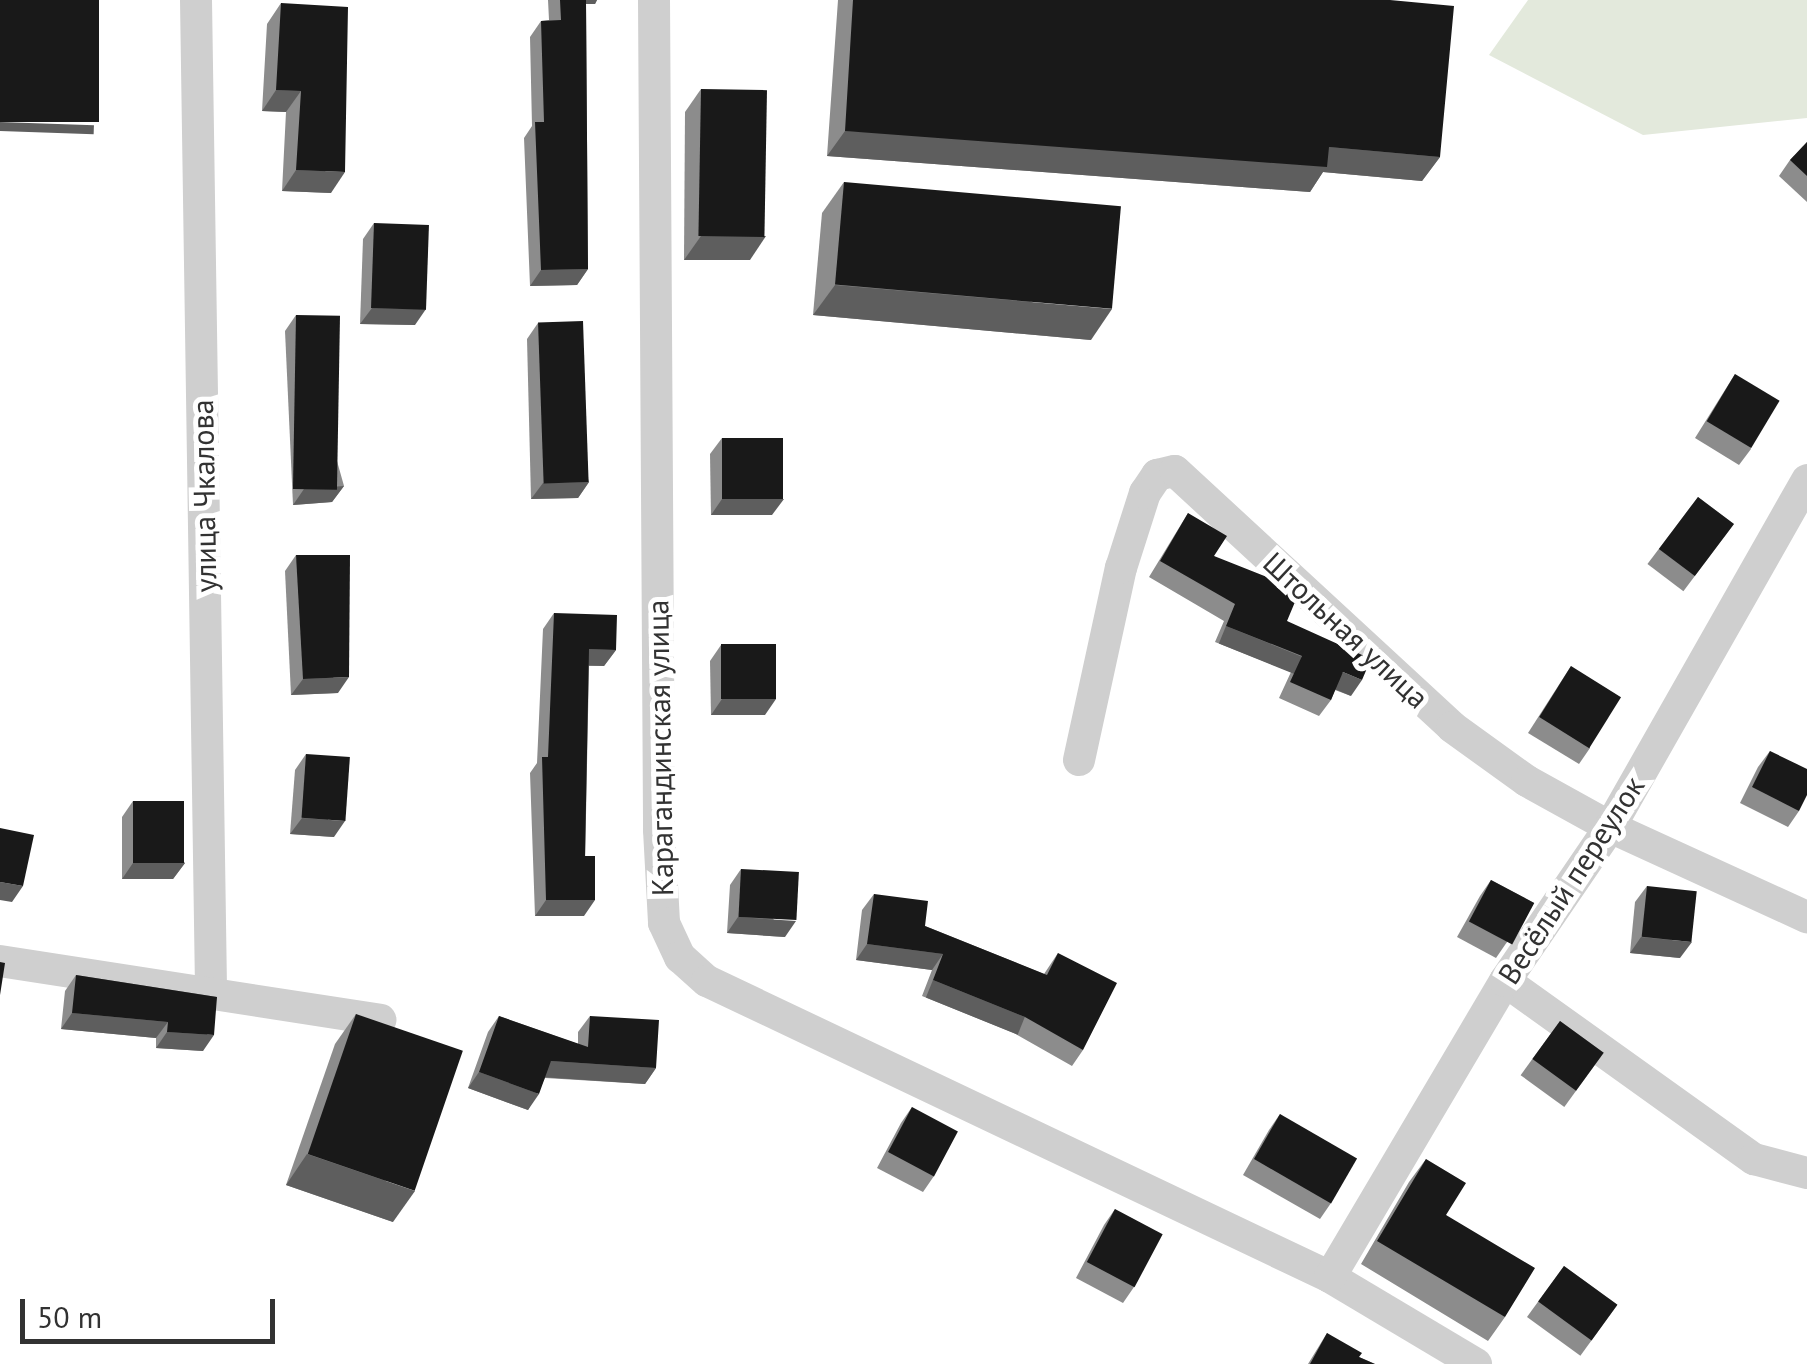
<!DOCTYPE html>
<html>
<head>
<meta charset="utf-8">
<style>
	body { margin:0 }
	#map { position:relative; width:1807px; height:1364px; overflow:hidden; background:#fff; font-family:"PT Sans",sans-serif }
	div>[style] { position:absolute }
	.green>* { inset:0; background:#e3e9dc }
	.minor>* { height:32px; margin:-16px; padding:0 16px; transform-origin:16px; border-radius:16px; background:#cfcfcf }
	.wall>* { inset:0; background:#8c8c8c; transform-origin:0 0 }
	.shaded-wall>* { inset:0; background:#5e5e5e; transform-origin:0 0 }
	.building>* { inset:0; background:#191919; transform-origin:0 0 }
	span { translate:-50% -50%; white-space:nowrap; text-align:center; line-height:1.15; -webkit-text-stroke:10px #fff; paint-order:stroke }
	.street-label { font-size:30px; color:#323232 }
	.scale { position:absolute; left:20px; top:1299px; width:255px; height:45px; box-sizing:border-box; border:5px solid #323232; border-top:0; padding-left:12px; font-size:30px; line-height:35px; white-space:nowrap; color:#323232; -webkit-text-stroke:8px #fff; paint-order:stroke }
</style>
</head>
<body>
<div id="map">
	<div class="green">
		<i style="clip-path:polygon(1528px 0,1807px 0,1807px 118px,1643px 135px,1489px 55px)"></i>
	</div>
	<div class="minor">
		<i style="left:196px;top:0;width:992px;rotate:89.13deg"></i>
		<i style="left:654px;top:0;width:830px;rotate:89.65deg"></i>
		<i style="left:659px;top:830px;width:93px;rotate:86.9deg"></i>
		<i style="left:664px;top:923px;width:38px;rotate:65deg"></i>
		<i style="left:680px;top:957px;width:36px;rotate:42deg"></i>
		<i style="left:707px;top:981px;width:690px;rotate:25.41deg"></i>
		<i style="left:1330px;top:1277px;width:170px;rotate:30.8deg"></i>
		<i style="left:1079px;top:760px;width:197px;rotate:-77.7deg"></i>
		<i style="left:1121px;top:568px;width:79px;rotate:-72.3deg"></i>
		<i style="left:1145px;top:493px;width:22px;rotate:-56deg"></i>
		<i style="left:1157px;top:475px;width:18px;rotate:-13deg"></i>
		<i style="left:1175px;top:471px;width:377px;rotate:42.7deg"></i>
		<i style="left:1452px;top:727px;width:92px;rotate:35.8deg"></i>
		<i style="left:1527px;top:781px;width:95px;rotate:29deg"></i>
		<i style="left:1610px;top:827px;width:217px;rotate:24.6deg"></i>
		<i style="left:0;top:961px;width:385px;rotate:8.8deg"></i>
		<i style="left:1505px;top:981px;width:306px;rotate:35.6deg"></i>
		<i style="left:1754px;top:1159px;width:55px;rotate:14.8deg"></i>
		<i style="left:1330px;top:1277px;width:344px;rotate:-59.4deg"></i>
		<i style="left:1505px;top:981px;width:186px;rotate:-55.7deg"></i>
		<i style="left:1610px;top:827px;width:399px;rotate:-60.4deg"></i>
	</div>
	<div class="wall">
		<i style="clip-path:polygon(548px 0,597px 0,595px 4px,586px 4px,588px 269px,577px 285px,530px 286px,524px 138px,532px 126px,530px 37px,541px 21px,549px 20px)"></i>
		<i style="clip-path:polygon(838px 0,1390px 0,1440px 157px,1422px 181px,1323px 172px,1310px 192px,827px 156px)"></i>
		<i style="clip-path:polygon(281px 3px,331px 193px,282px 191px,286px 112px,262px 111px,267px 24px)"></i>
		<i style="clip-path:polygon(701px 89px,750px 260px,684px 260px,685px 112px)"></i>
		<i style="clip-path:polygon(1807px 142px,1807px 202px,1779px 176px,1790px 160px)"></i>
		<i style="clip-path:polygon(844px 182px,1091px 340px,813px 315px,822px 213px)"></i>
		<i style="clip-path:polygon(374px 223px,415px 325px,360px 324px,363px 239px)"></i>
		<i style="clip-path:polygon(296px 315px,344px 486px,332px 502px,293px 505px,285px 331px)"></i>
		<i style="clip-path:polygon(538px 323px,589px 482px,578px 498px,531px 499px,527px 339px)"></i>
		<i style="clip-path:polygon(1735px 374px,1751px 449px,1739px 465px,1695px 438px)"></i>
		<i style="clip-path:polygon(722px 438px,772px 515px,711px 515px,710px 454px)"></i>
		<i style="left:1698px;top:497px;width:45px;height:84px;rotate:37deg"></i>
		<i style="clip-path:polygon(1188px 513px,1214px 556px,1287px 621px,1351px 696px,1335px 690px,1331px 700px,1319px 716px,1279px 698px,1291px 672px,1215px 642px,1224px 621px,1149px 577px)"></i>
		<i style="clip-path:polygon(296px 555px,338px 693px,291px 695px,285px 571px)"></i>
		<i style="clip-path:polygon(554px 613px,616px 650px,604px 666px,589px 666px,584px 916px,535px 916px,530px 773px,537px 763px,543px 629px)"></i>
		<i style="clip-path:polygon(721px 645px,765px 715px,711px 715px,710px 661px)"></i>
		<i style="clip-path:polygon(1571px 666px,1590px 748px,1579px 764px,1528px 733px)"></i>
		<i style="clip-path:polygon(1770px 751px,1799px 811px,1788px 827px,1740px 803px,1758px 767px)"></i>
		<i style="clip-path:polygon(306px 754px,334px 837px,290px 834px,295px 770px)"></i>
		<i style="clip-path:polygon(133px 801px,185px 863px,173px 879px,122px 879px,122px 817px)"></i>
		<i style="clip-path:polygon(741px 869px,785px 937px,727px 933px,730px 885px)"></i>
		<i style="clip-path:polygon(1491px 880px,1534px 903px,1496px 958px,1457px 937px,1480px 896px)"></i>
		<i style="clip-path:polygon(1647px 886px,1680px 958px,1630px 953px,1635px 902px)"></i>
		<i style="clip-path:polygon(874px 894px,925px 926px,1044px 974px,1058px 953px,1083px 1050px,1072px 1066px,1014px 1033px,922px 996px,932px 970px,856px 960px,862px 910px)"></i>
		<i style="clip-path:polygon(76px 975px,217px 997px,203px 1051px,156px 1048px,156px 1038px,61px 1029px,65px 991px)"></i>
		<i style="clip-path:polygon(356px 1014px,393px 1222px,286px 1185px,335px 1044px)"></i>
		<i style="clip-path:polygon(499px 1016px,578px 1044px,578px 1032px,590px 1016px,656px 1068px,645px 1084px,545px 1078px,528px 1110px,468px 1088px,488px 1032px)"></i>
		<i style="left:1560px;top:1021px;width:54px;height:67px;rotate:36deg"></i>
		<i style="clip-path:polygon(912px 1107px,934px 1176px,923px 1192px,877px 1168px,901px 1123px)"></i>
		<i style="clip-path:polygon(1280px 1114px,1331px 1203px,1320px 1219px,1243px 1175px,1269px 1130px)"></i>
		<i style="clip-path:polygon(1426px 1159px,1446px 1215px,1505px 1317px,1488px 1341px,1361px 1264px,1409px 1182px)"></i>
		<i style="clip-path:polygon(1115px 1209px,1134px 1287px,1123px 1303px,1076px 1278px,1104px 1225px)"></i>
		<i style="left:1564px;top:1266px;width:66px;height:63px;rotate:36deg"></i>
		<i style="clip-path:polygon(1327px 1333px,1359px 1357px,1375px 1364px,1308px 1364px)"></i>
	</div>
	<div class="shaded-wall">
		<i style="clip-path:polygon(577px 0,597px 0,595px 4px,574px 4px)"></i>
		<i style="clip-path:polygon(276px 90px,301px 91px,286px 112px,262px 111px)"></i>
		<i style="left:0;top:122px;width:94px;height:9px;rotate:2deg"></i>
		<i style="clip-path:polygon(845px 131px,1329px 147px,1440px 157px,1422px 181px,1323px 172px,1310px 192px,827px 156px)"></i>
		<i style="clip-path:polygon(296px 170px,345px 172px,331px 193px,282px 191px)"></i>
		<i style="clip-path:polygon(701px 236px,766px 236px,750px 260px,684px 260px)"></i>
		<i style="clip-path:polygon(588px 269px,577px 285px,530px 286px,541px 270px)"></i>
		<i style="clip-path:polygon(835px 285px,1112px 309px,1091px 340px,813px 315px)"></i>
		<i style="clip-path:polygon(372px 308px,426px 309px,415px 325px,360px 324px)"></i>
		<i style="clip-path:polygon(589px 482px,578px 498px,531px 499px,543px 483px)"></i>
		<i style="clip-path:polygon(344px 486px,332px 502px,293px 505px,304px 489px)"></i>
		<i style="clip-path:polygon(722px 499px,784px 499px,772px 515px,711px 515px)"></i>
		<i style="left:1226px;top:626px;width:82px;height:19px;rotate:22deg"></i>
		<i style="clip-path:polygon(589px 649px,616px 650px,604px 666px,578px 665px)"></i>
		<i style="clip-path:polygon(1343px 672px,1362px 680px,1351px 696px,1332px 688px)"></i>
		<i style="clip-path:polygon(349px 677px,338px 693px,291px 695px,303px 679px)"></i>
		<i style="clip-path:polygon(722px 699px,776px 699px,765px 715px,711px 715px)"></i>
		<i style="clip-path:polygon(302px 818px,345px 821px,334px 837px,290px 834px)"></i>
		<i style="clip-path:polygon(133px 863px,185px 863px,173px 879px,122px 879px)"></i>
		<i style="clip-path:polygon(0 882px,23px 886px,12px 902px,0 900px)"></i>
		<i style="clip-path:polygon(546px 900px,595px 900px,584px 916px,535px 916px)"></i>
		<i style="clip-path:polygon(738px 917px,796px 921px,785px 937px,727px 933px)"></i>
		<i style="clip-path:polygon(1641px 937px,1692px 942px,1680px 958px,1630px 953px)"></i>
		<i style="clip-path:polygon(867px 944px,943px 954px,932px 970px,856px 960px)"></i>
		<i style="left:933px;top:980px;width:99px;height:19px;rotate:22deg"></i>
		<i style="clip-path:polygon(72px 1013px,168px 1022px,156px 1038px,61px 1029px)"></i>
		<i style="clip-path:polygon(167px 1032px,214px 1035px,203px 1051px,156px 1048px)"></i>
		<i style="clip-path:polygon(551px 1061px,656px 1068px,645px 1084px,540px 1077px)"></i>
		<i style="clip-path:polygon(479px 1072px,539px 1094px,528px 1110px,468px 1088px)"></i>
		<i style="clip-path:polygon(307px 1154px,415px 1191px,393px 1222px,286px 1185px)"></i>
	</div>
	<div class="building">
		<i style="left:0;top:0;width:99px;height:122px"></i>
		<i style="clip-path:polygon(560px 0,586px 0,588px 269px,541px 270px,535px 122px,544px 122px,541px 21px,561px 20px)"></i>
		<i style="clip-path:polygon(853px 0,1390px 0,1454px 6px,1440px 157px,1329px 147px,1327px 167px,845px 131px)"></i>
		<i style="clip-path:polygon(281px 3px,348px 7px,345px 172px,296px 170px,301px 91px,276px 90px)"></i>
		<i style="left:701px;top:89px;width:66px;height:147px;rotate:1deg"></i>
		<i style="clip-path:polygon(1807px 142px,1807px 176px,1790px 160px)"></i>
		<i style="left:844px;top:182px;width:278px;height:103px;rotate:5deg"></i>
		<i style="left:374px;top:223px;width:55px;height:85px;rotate:2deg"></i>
		<i style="left:296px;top:315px;width:44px;height:174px;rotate:1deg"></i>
		<i style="left:583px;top:321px;width:161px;height:45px;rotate:88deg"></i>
		<i style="left:1735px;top:374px;width:52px;height:55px;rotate:31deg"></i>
		<i style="left:722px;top:438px;width:61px;height:61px"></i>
		<i style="left:1698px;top:497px;width:45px;height:65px;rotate:37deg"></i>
		<i style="clip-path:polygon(1188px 513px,1227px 536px,1214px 556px,1300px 590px,1287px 621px,1371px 659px,1362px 680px,1343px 672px,1331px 700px,1290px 682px,1302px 656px,1226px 626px,1235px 604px,1160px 561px)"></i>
		<i style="clip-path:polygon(296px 555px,350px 555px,349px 677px,303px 679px)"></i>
		<i style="clip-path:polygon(554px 613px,617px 615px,616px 650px,589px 649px,585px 856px,595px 856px,595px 900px,546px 900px,542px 757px,548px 757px)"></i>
		<i style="left:776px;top:644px;width:55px;height:55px;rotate:90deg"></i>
		<i style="left:1571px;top:666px;width:59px;height:60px;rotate:32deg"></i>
		<i style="clip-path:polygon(1770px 751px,1807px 769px,1807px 795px,1799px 811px,1752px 787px)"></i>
		<i style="left:306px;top:754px;width:44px;height:64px;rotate:4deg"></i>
		<i style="left:133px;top:801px;width:51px;height:62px"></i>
		<i style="clip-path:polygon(0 828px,34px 835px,23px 886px,0 882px)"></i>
		<i style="left:741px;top:869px;width:58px;height:48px;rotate:3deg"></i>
		<i style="left:1491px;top:880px;width:49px;height:47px;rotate:28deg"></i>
		<i style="left:1647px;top:886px;width:50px;height:51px;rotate:6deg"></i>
		<i style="clip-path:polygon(874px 894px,928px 901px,925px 926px,1047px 975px,1058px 953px,1117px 983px,1083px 1050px,1025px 1017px,933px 980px,943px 954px,867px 944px)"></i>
		<i style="clip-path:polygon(0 962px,5px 963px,0 995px)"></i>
		<i style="clip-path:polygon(76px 975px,217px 997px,214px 1035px,167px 1032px,168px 1022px,72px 1013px)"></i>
		<i style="left:356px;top:1014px;width:113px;height:148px;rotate:19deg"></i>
		<i style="clip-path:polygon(499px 1016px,588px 1047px,590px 1016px,659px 1020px,656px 1068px,551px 1061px,539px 1094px,479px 1072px)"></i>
		<i style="left:1560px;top:1021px;width:54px;height:47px;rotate:36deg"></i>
		<i style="left:912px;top:1107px;width:52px;height:51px;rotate:28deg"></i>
		<i style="left:1280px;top:1114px;width:89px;height:52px;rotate:30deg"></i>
		<i style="clip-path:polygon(1426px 1159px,1466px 1183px,1446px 1215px,1535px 1268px,1505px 1317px,1377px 1241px)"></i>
		<i style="left:1115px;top:1209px;width:54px;height:60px;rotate:28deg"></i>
		<i style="left:1564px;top:1266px;width:66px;height:44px;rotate:36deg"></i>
		<i style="clip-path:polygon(1327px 1333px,1362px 1353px,1359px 1357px,1375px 1364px,1310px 1364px)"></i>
	</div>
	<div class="street-label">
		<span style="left:204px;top:496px;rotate:-91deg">улица Чкалова</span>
		<span style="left:1346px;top:630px;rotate:43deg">Штольная улица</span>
		<span style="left:660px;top:748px;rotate:-91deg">Карагандинская улица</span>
		<span style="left:1571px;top:880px;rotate:-57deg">Весёлый переулок</span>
	</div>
	<div class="scale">50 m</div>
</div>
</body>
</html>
